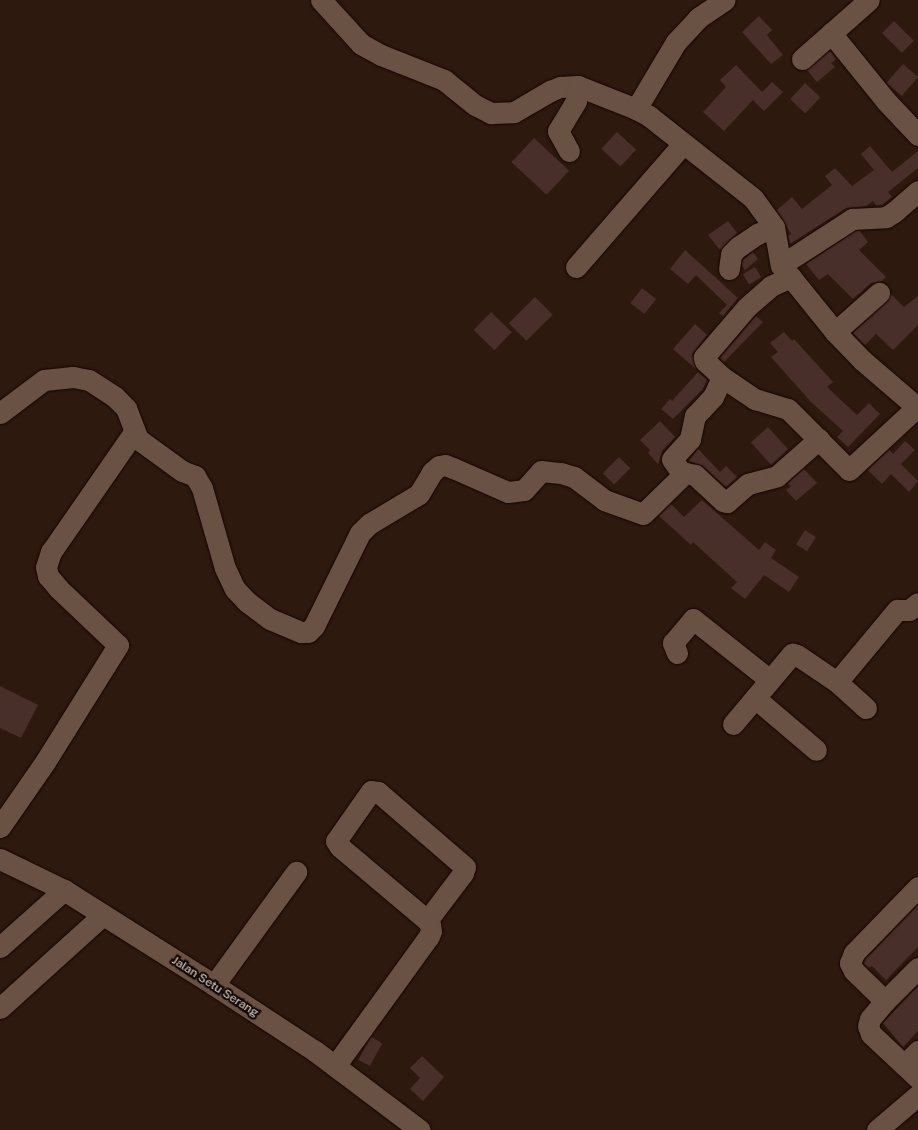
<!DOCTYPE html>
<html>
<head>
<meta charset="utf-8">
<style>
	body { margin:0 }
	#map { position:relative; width:918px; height:1130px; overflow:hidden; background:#2d190d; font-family:"Public Sans",sans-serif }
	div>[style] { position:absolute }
	.building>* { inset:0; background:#492f2a; transform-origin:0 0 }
	.roads { filter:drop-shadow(0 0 1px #150400) drop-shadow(0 0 1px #150400) }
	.minor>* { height:21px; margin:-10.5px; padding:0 10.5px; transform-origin:10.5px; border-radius:10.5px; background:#695143 }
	span { translate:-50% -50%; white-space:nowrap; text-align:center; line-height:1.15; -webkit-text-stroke:4.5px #0f0703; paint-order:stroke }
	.street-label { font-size:12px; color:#eadbd3 }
</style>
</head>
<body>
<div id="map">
	<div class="building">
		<i style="clip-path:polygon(759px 16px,772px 30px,767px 35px,783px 55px,771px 64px,742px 32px)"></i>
		<i style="left:894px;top:21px;width:28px;height:17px;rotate:45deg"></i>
		<i style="clip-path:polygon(830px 51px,836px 59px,831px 63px,835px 67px,817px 82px,807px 70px)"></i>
		<i style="left:903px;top:64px;width:20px;height:25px;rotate:41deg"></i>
		<i style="clip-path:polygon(736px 65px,762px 92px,772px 82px,783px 92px,764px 111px,753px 100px,724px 131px,703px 112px,726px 87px,720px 80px)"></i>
		<i style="left:805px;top:83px;width:21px;height:22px;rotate:43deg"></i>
		<i style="left:617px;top:132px;width:26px;height:23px;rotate:43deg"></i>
		<i style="left:534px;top:138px;width:48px;height:33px;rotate:43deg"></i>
		<i style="clip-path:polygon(870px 146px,892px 172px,918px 151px,918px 168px,888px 192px,892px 197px,882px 205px,876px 205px,873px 201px,866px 206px,846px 208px,790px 244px,788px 236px,791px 234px,777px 210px,792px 197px,802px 209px,832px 185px,825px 176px,835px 168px,852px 186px,874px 170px,861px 154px)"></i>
		<i style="clip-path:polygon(728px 221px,737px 233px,720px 250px,708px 235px)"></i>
		<i style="clip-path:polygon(856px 231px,860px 231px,868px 242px,859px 250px,886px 277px,882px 281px,871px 283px,853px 299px,828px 274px,819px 280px,806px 264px)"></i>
		<i style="clip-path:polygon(685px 250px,738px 298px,723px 316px,719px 313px,727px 305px,696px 275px,688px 284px,670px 269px)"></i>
		<i style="clip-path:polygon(753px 252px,758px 259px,745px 270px,742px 266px,743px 260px)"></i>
		<i style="left:755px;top:267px;width:12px;height:14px;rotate:59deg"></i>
		<i style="left:642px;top:288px;width:18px;height:19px;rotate:38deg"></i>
		<i style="clip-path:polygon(891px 294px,904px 307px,918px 296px,918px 325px,893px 350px,876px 334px,865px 345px,853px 333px,887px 302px)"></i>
		<i style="left:535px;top:297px;width:25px;height:37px;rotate:45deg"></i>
		<i style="left:491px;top:312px;width:29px;height:25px;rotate:44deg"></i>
		<i style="clip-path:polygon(756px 316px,763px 322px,724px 362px,720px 358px)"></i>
		<i style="clip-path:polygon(695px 324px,707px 335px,692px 354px,696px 369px,673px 349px)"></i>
		<i style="clip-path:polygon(784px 332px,792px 341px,794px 339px,833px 382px,827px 387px,857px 415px,869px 403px,880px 414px,848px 447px,837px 437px,843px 431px,811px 402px,771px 357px,778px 352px,770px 343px)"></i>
		<i style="clip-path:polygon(698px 372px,707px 380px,702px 390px,673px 419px,661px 409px,670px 399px,672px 401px)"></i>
		<i style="clip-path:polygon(660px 421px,675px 437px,662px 451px,658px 464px,648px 453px,650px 450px,640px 440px)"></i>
		<i style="left:768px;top:427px;width:30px;height:23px;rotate:48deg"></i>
		<i style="clip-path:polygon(905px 441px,915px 450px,901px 464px,918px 481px,909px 492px,891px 474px,882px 484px,868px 470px,889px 450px,893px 454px)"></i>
		<i style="clip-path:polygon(698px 449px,720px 472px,726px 466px,737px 477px,726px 487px,703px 466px,689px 461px)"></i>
		<i style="left:619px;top:457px;width:16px;height:23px;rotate:45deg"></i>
		<i style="clip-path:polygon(804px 469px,817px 483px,796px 501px,786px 490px,791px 486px,788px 483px)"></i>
		<i style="clip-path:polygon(702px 500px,759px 550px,765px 542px,776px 550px,771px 558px,799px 577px,789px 592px,764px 575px,745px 599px,731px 588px,737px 582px,693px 542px,691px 545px,659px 516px,671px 504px,684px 517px)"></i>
		<i style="left:805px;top:530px;width:13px;height:17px;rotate:32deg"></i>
		<i style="clip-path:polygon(0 686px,38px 705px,21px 738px,0 728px)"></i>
		<i style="clip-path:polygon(918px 905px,918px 947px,886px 980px,872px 966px,869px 968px,864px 964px,865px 960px)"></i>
		<i style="clip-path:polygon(918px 986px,918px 1031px,903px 1047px,883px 1023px)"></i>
		<i style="left:371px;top:1037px;width:13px;height:26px;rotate:29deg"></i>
		<i style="clip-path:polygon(422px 1056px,444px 1077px,423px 1101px,410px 1089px,420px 1078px,410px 1068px)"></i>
	</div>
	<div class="roads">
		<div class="minor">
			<i style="left:321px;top:0;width:59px;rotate:47.7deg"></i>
			<i style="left:361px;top:44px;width:23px;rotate:29deg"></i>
			<i style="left:381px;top:55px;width:68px;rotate:21.6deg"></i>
			<i style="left:444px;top:80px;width:40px;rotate:39deg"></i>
			<i style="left:475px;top:105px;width:18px;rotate:27deg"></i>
			<i style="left:491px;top:113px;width:23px;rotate:-2deg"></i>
			<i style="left:514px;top:112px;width:42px;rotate:-30.3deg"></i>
			<i style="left:550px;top:91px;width:11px;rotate:-22deg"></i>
			<i style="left:560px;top:87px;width:18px;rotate:-3deg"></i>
			<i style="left:578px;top:86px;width:62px;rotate:21.6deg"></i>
			<i style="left:636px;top:109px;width:15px;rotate:28deg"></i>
			<i style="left:649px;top:116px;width:132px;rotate:38.3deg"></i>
			<i style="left:753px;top:198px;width:36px;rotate:54deg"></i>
			<i style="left:774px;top:227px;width:39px;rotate:80deg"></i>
			<i style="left:781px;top:265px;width:86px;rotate:51.1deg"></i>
			<i style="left:835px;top:332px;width:39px;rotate:46deg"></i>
			<i style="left:862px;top:360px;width:74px;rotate:40.6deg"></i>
			<i style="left:831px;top:33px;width:87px;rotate:51deg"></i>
			<i style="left:886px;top:101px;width:47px;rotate:46.7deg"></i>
			<i style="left:802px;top:59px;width:89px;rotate:-41.4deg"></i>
			<i style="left:636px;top:109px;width:78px;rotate:-59.2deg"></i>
			<i style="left:676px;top:42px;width:33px;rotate:-47deg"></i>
			<i style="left:698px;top:18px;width:32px;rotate:-34deg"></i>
			<i style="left:569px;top:151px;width:23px;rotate:-119deg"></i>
			<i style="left:558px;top:131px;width:35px;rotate:-59deg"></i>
			<i style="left:576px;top:101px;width:15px;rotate:-82deg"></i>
			<i style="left:781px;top:265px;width:85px;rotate:-32.9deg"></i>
			<i style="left:852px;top:219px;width:34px;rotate:-3deg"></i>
			<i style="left:886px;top:217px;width:9px;rotate:-32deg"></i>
			<i style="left:894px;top:212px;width:32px;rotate:-41deg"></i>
			<i style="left:576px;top:267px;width:163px;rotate:-49deg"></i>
			<i style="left:729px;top:269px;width:15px;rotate:-82deg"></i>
			<i style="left:731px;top:254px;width:10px;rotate:-45deg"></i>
			<i style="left:738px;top:247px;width:23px;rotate:-34deg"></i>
			<i style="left:757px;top:234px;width:18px;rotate:-22deg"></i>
			<i style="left:791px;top:277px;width:22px;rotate:156deg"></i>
			<i style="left:771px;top:286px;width:33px;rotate:139deg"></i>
			<i style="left:746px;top:308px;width:65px;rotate:130.6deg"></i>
			<i style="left:704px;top:357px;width:4px;rotate:76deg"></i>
			<i style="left:705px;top:361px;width:23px;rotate:43deg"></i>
			<i style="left:722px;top:377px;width:40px;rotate:34deg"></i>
			<i style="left:755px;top:399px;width:34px;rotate:17deg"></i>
			<i style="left:788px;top:409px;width:86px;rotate:45deg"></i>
			<i style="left:849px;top:470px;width:94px;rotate:-42.8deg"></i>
			<i style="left:835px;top:332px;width:59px;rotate:-41.6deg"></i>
			<i style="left:0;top:413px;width:55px;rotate:-36.9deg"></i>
			<i style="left:44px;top:380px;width:29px;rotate:-6deg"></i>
			<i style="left:73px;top:377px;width:16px;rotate:11deg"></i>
			<i style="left:89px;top:380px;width:31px;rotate:33deg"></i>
			<i style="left:115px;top:397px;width:16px;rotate:45deg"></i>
			<i style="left:126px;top:408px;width:33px;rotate:69deg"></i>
			<i style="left:138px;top:439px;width:54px;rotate:36deg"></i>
			<i style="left:182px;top:471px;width:14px;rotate:21deg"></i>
			<i style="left:195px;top:476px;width:14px;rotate:60deg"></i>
			<i style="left:202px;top:488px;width:83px;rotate:74deg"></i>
			<i style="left:225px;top:568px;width:23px;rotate:65deg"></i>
			<i style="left:235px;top:589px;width:16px;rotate:47deg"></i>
			<i style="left:246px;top:601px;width:30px;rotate:37deg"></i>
			<i style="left:270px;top:619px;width:34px;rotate:23deg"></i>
			<i style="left:301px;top:632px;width:7px"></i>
			<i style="left:308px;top:632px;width:8px;rotate:-45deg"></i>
			<i style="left:314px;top:626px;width:104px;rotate:-63.7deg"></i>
			<i style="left:360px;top:533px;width:13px;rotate:-45deg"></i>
			<i style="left:369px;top:524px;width:58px;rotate:-31deg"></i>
			<i style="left:419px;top:494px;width:26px;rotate:-59deg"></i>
			<i style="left:432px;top:472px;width:9px;rotate:-41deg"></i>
			<i style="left:439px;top:466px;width:6px;rotate:-9deg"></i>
			<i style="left:445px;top:465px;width:9px;rotate:21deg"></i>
			<i style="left:453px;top:468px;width:60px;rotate:23.6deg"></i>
			<i style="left:508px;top:492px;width:16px;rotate:-7deg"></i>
			<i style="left:524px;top:490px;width:25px;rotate:-48deg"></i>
			<i style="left:541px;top:471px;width:20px;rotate:6deg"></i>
			<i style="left:561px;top:473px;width:14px;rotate:17deg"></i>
			<i style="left:574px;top:477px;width:38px;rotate:37deg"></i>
			<i style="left:604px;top:500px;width:41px;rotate:19.7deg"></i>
			<i style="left:643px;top:514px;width:59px;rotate:-44.3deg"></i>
			<i style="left:685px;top:473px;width:10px;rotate:11deg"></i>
			<i style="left:695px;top:475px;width:38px;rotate:43deg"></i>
			<i style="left:723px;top:501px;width:4px;rotate:14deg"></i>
			<i style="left:727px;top:502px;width:28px;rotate:-41deg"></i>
			<i style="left:748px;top:484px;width:30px;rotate:-15deg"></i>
			<i style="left:777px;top:476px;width:56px;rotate:-41.4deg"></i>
			<i style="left:683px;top:475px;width:19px;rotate:-125deg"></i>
			<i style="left:672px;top:459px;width:27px;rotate:-48deg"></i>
			<i style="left:690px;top:439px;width:24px;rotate:-78deg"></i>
			<i style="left:695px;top:416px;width:26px;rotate:-47deg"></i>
			<i style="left:713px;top:397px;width:22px;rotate:-66deg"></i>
			<i style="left:677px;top:653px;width:11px;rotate:-112deg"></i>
			<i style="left:673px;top:643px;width:31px;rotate:-50deg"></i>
			<i style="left:693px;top:619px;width:98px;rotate:38.4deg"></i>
			<i style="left:837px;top:682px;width:39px;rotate:42deg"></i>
			<i style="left:755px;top:698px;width:80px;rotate:40.4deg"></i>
			<i style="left:733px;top:724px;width:92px;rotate:-49.9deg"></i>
			<i style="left:792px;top:654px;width:5px;rotate:11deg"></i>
			<i style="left:797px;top:655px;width:48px;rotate:34deg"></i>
			<i style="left:837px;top:682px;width:94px;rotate:-50.2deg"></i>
			<i style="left:897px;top:610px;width:12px"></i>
			<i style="left:909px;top:610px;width:11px;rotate:-38deg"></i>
			<i style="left:0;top:827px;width:79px;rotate:-55.3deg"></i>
			<i style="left:45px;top:762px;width:138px;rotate:-58deg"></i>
			<i style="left:118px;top:645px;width:81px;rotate:-136.5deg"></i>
			<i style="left:59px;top:589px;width:17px;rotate:-130deg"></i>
			<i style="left:48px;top:576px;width:9px;rotate:-103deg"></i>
			<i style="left:46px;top:567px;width:16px;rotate:-72deg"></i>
			<i style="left:51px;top:552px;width:146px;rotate:-55.3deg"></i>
			<i style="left:0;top:859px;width:71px;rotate:25.8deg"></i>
			<i style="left:64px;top:890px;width:178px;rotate:32.3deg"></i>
			<i style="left:214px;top:985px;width:121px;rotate:33.2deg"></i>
			<i style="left:315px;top:1051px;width:131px;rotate:37deg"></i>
			<i style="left:0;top:947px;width:86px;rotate:-41.7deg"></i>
			<i style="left:918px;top:968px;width:47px;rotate:135deg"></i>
			<i style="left:885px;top:1001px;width:23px;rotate:130deg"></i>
			<i style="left:870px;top:1019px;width:7px;rotate:106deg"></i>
			<i style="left:868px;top:1026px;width:9px;rotate:69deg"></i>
			<i style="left:871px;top:1034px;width:64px;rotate:43.1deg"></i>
			<i style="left:214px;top:985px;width:140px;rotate:-54deg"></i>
			<i style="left:885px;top:1001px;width:43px;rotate:-135.9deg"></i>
			<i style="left:854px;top:971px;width:9px;rotate:-117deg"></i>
			<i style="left:850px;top:963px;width:11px;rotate:-68deg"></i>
			<i style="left:854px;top:953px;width:92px;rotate:-45.9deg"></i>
			<i style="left:0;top:1008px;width:139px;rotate:-42.1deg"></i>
			<i style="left:904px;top:1065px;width:20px;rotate:-45deg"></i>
			<i style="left:335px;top:1066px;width:160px;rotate:-54.1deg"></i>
			<i style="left:429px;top:936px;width:5px;rotate:-68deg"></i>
			<i style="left:431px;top:931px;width:13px;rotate:-99deg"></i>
			<i style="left:429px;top:918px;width:56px;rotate:-52.9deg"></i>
			<i style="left:463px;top:873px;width:6px;rotate:-72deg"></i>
			<i style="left:465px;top:867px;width:115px;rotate:-139.2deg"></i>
			<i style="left:378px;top:792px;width:7px;rotate:-172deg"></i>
			<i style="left:371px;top:791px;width:61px;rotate:125deg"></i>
			<i style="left:336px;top:841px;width:7px;rotate:56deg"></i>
			<i style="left:340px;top:847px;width:116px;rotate:40.1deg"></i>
			<i style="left:877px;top:1130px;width:54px;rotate:-40.5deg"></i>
		</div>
	</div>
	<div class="street-label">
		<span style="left:215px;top:987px;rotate:33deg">Jalan Setu Serang</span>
	</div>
</div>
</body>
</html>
